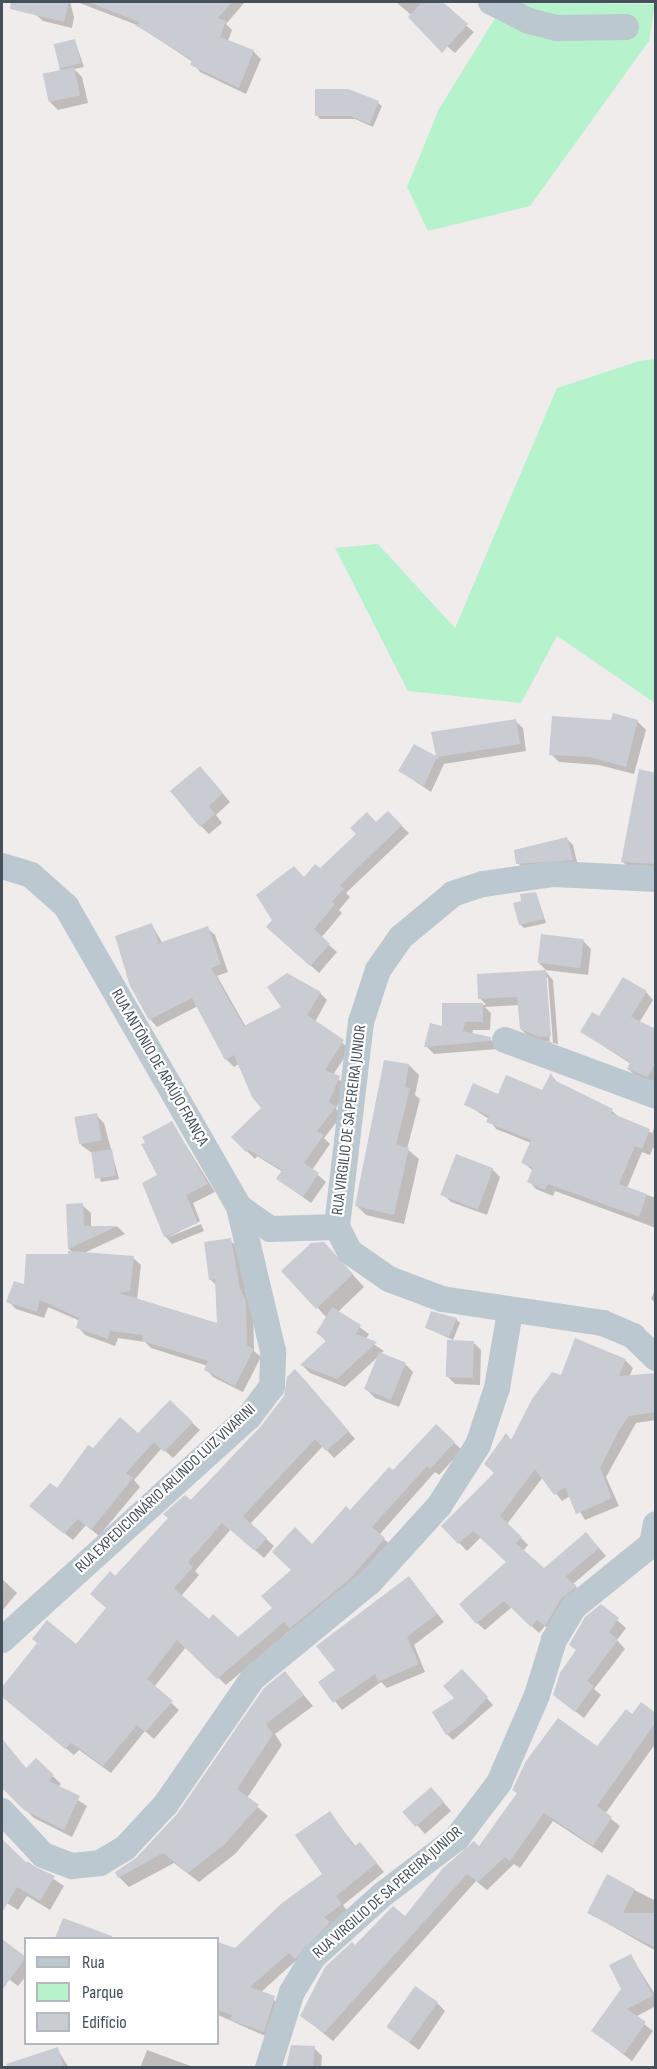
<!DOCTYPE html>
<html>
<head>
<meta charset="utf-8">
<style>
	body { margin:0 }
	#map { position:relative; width:657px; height:2069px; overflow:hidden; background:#f0ecec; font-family:"Sofia Sans Condensed",sans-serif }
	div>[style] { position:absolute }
	.green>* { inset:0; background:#b6f2cc }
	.shadow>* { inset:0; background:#0003 }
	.building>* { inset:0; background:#c9ccd2; transform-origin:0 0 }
	.minor>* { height:26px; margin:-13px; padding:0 13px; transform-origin:13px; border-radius:13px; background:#bcc8d0 }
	span { translate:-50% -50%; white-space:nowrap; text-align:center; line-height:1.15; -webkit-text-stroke:4.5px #fff; paint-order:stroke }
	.street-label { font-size:16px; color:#44515b }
	.frame { position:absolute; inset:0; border:3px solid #44515b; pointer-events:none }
	.legend { position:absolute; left:24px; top:1937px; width:195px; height:108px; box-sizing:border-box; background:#fff; border:2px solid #b4b9bd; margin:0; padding:8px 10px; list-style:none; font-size:18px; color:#44515b }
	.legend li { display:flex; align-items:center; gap:12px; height:30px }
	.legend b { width:30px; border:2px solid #b4b9bd }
</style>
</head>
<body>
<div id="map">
	<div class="green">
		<i style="clip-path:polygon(505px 2px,655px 4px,649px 41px,530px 206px,428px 231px,407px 187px,439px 109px)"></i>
		<i style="clip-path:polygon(655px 359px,655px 703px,557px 636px,521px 703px,408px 691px,335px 548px,378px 544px,455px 628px,557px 388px,639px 361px)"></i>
	</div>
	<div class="shadow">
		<i style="clip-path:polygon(38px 2px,70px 2px,74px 17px,72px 28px,43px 21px,35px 14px)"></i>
		<i style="clip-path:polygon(77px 2px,245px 2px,226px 24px,232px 30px,228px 41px,253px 51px,261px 59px,246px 94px,200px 72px,193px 62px,137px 25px)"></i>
		<i style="clip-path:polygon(396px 2px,437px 2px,474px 32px,455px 53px)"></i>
		<i style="clip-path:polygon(75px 41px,84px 67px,74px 69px,82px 77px,88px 103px,58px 110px,50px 102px,62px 71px,59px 68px)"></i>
		<i style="clip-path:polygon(378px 103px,382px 106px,373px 127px,355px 119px,320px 119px,317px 115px)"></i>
		<i style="clip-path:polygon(614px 715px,638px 722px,646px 730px,634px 774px,599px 765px,559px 762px,551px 754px,612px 722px)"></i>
		<i style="clip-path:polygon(515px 721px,523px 728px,526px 751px,444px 764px,431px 792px,400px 771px,415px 746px,438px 759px,433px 733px)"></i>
		<i style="clip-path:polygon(656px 775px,656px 873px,633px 872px,623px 862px)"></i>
		<i style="clip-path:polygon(208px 776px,230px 802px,216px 815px,222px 823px,209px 834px,201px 826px)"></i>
		<i style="clip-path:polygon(388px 813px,409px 833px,346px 893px,350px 897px,339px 910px,342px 913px,321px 938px,337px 952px,319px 973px,276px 934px,305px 879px,320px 870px)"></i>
		<i style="clip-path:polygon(567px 839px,573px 845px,578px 866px,524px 870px,518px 863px)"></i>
		<i style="clip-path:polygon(536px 893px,546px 923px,524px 928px,520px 924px)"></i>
		<i style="clip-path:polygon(152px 925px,163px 944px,207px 928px,215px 935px,228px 972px,217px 976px,246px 1027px,320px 993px,327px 1000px,315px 1022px,350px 1049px,333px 1075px,346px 1085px,336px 1109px,342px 1115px,324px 1138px,330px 1144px,312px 1170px,326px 1182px,311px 1203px,278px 1179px,283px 1172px,257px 1156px,255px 1159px,233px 1137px,263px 1109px,240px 1063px,234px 1067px,226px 1059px,198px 1006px,157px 1027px,150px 1019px)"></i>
		<i style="clip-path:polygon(583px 941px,591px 949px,588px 975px,546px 970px,538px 962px)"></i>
		<i style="clip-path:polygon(evenodd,545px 971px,553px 980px,558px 1044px,529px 1037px,521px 1029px,519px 1005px,485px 1007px,491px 1013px,490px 1030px,473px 1030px,472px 1035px,490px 1039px,498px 1049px,434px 1054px,426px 1046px,444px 1028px,444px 1004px,486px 1005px,480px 998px,545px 971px,545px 978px,548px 978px,553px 1043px,550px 1044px,545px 978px)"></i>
		<i style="clip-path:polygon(646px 992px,653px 1000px,639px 1023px,656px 1030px,656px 1084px,636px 1076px,628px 1069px,631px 1064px,582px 1032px)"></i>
		<i style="clip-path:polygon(409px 1065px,419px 1075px,415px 1095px,420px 1099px,407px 1149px,419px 1159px,404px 1224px,366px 1215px,357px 1206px)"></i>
		<i style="clip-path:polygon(551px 1075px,559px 1084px,612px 1111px,621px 1119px,652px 1133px,656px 1124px,656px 1150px,653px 1148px,650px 1155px,642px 1152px,627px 1188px,656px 1198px,656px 1228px,555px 1191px,553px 1196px,536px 1189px,529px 1181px,533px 1171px,523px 1162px,531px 1143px,496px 1129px,489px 1119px,466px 1104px,543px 1092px)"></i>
		<i style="clip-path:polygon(96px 1115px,104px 1123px,119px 1179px,101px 1182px,92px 1153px,81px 1145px)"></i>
		<i style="clip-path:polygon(172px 1123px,215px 1192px,193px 1203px,200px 1221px,166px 1238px,201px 1224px,204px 1231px,172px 1244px,165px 1236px,159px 1176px)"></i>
		<i style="clip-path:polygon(492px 1169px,500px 1177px,487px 1215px,451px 1202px,443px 1194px)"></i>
		<i style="clip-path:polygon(67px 1205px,82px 1205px,91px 1213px,91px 1228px,118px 1227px,125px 1234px,84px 1253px,133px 1258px,141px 1265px,137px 1300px,218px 1325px,217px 1286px,210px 1279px,230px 1240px,238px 1248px,247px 1298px,253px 1310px,254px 1351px,261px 1357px,243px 1392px,213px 1377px,206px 1369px,208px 1366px,151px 1348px,145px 1342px,118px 1338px,115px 1346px,85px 1335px,78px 1327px,80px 1321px,48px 1307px,44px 1318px,16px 1309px,8px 1301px,73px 1253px,69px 1249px)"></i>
		<i style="clip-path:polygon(336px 1256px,364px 1287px,338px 1312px,369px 1334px,366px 1339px,384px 1351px,380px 1354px,405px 1364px,413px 1372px,399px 1407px,375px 1398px,367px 1390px,380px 1355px,345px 1387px,310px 1373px,302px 1365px,327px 1342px,318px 1333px,327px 1318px,283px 1271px)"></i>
		<i style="clip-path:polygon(656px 1287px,656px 1303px,651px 1299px)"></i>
		<i style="clip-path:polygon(456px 1319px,460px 1323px,453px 1340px,427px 1328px)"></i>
		<i style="clip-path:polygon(473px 1342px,481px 1350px,480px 1385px,455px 1384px,447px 1376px)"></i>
		<i style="clip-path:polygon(625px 1360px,633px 1368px,629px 1377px,656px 1374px,656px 1420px,636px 1423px,606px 1477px,619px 1506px,585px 1520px,570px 1496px,562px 1501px,543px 1477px,507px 1524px,528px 1545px,523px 1551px,544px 1570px,593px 1541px,606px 1556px,573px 1584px,583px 1594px,553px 1632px,545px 1626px,539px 1633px,512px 1607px,485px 1630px,477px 1623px,508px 1562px,481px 1537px,467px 1551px,443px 1526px,496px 1473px,506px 1435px,512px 1441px,562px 1377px)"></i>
		<i style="clip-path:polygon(303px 1378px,355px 1439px,334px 1458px,323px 1446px,250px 1524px,274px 1546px,264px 1558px,231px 1529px,195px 1571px,199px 1575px,181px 1596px,209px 1621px,238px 1639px,274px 1608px,293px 1570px,312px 1546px,393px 1473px,436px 1426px,462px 1450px,439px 1475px,435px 1472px,379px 1535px,392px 1546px,298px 1635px,292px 1629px,226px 1685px,186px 1647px,154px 1687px,179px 1710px,154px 1739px,145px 1731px,111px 1773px,79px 1750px,74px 1755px,21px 1712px,108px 1608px,115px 1578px,262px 1427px)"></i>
		<i style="clip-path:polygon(170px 1402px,200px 1430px,173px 1458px,162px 1448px,134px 1480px,140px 1487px,99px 1536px,86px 1525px,73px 1540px,39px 1513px,93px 1450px,138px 1435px)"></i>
		<i style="clip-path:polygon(409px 1578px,444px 1622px,414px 1645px,425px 1672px,387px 1688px,381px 1682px,342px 1710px,320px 1682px,337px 1671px)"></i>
		<i style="clip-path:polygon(2px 1579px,17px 1593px,2px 1611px)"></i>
		<i style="clip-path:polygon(601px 1606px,626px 1628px,617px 1640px,625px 1649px,594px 1689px,601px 1695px,584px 1718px,554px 1695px)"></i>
		<i style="clip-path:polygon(285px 1673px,313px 1706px,275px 1734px,282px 1745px,247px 1798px,268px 1816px,235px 1854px,199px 1882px,174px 1863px,129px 1887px,119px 1877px,178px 1815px)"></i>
		<i style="clip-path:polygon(468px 1677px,493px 1705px,453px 1740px,447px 1734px,456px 1698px)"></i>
		<i style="clip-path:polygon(656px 1714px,656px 1743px,605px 1814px,620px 1826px,602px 1853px,553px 1821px,520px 1868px,514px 1864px,487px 1890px,476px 1881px,333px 2041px,302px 2016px,355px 1947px,405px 1919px,479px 1848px,518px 1794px,514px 1790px,597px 1748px,633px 1716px)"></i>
		<i style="clip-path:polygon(2px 1739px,27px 1770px,36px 1760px,61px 1784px,58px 1787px,87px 1806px,72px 1837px,34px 1818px,2px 1786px)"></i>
		<i style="clip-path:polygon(439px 1797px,451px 1811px,425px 1834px,405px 1812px)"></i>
		<i style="clip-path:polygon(330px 1813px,356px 1847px,367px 1852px,384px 1872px,343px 1905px,349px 1913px,261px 1992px,282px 2005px,272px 2039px,218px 2015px,218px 1944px,235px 1949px,324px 1874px)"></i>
		<i style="clip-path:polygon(2px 1849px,11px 1867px,28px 1862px,64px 1886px,50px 1910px,27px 1896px,18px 1910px,2px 1900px)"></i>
		<i style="clip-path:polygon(607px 1876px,656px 1901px,656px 1951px,589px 1913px)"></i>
		<i style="clip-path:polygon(2px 1941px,26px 1959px,26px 1976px,18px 1986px,2px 1974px)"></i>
		<i style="clip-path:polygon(631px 1956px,656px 1996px,656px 2006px,635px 2017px,653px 2031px,632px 2061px,593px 2031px,622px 1989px)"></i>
		<i style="clip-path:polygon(437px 2003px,445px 2011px,419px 2050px,389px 2028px)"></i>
		<i style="clip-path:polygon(292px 2046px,314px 2048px,322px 2056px,321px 2068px,289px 2068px)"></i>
		<i style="clip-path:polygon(57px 2049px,69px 2068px,13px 2068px,12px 2064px)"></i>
		<i style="clip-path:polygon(147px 2050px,196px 2068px,140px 2068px)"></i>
	</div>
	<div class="building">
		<i style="clip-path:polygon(11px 2px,69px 2px,64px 22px,10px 9px)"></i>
		<i style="clip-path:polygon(89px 2px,232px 2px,218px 18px,226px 21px,220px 37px,254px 50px,239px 88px,190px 65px,192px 60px,135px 25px,141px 23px)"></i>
		<i style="clip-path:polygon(422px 2px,443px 2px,468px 24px,442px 53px,408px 17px)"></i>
		<i style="left:75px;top:39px;width:25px;height:22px;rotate:76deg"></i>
		<i style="left:74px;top:67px;width:29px;height:32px;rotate:78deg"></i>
		<i style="clip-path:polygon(315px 89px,348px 89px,379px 101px,370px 124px,350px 116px,315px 116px)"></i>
		<i style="clip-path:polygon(613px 713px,638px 720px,626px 767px,590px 757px,549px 755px,552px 716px,611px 720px)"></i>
		<i style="clip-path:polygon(516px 719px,520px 744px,437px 757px,424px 786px,398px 771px,414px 744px,436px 756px,431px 732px)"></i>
		<i style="clip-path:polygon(200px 766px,223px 793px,209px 806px,215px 814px,200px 827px,170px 791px)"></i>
		<i style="clip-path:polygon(639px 769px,656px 773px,656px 864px,621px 862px)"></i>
		<i style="clip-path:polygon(388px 811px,402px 825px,340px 885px,344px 888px,332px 902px,335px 904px,314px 929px,330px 944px,310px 966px,266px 927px,272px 920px,256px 895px,294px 866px,304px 877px,315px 864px,320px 868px,356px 834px,350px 828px,367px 812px,376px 822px)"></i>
		<i style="clip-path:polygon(567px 837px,573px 860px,516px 864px,514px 850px)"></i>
		<i style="clip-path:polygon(536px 892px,544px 919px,519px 925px,513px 903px,521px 901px,520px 894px)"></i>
		<i style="clip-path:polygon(152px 923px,159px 943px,208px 926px,221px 964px,211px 968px,244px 1026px,281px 1007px,267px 987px,287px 973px,321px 992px,307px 1015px,344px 1040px,325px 1070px,340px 1076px,329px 1102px,336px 1107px,317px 1131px,324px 1135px,304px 1163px,319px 1173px,303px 1197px,276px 1179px,282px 1170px,249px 1150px,246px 1152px,231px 1137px,261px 1108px,252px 1097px,234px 1055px,225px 1060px,192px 998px,149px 1020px,130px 986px,115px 936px)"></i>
		<i style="left:541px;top:934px;width:43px;height:29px;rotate:7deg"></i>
		<i style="clip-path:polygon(546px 970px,551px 1036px,540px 1037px,520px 1029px,517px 997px,478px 999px,477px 974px)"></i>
		<i style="clip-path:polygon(623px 977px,647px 991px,631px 1017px,656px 1029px,656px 1061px,648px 1077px,627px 1069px,630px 1062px,580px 1032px,592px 1012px,599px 1016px)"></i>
		<i style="clip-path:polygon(442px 1003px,483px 1003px,483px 1022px,465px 1022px,463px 1031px,491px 1037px,490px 1041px,424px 1047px,430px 1023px,442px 1026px)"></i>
		<i style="clip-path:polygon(384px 1060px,409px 1064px,405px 1087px,410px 1088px,396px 1145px,409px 1148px,394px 1215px,355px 1206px)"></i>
		<i style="clip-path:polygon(551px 1073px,554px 1080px,613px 1109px,611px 1113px,650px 1129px,642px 1149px,635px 1146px,619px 1184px,647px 1194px,639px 1217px,548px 1184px,545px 1190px,527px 1182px,533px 1168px,521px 1163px,531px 1140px,486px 1122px,489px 1116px,464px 1105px,473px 1083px,498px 1094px,506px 1075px,542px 1090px)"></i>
		<i style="left:97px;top:1113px;width:28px;height:23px;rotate:80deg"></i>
		<i style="clip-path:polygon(172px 1121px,208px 1184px,186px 1195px,198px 1223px,164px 1237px,142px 1183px,157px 1175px,141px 1144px,145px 1143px,142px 1137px)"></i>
		<i style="left:112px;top:1149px;width:27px;height:21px;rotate:82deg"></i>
		<i style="left:456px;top:1154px;width:40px;height:44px;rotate:21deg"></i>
		<i style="clip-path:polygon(83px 1203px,84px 1226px,118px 1226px,68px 1249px,66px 1204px)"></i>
		<i style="clip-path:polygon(231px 1238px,240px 1289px,246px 1301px,247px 1345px,254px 1349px,235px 1386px,204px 1370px,208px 1361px,142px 1341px,143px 1335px,110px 1331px,108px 1339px,76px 1328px,79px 1318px,40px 1300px,37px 1312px,6px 1302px,14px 1281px,24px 1284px,26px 1254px,68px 1254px,68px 1251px,134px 1256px,130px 1291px,119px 1293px,217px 1323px,215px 1279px,209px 1280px,204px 1242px)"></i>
		<i style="clip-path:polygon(324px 1242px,353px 1274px,316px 1309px,281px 1271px,311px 1243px)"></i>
		<i style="clip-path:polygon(332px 1307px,361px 1325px,356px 1334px,377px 1342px,337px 1379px,300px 1365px,327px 1340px,316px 1333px)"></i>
		<i style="clip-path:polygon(431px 1311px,457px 1318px,449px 1337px,425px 1328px)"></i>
		<i style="clip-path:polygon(575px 1338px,626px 1359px,619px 1376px,656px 1373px,656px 1412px,629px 1416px,619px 1430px,600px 1468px,612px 1498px,576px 1514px,565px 1487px,554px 1495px,535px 1469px,500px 1516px,522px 1537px,516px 1543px,544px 1568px,586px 1532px,599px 1548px,565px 1577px,577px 1586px,561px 1599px,545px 1626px,537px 1620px,531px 1627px,504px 1601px,476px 1624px,459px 1604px,506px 1562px,473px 1531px,458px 1544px,441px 1526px,494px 1473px,484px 1464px,506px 1433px,511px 1440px,532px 1399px,552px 1372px,561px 1375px)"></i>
		<i style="left:447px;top:1340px;width:27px;height:37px;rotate:2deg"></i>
		<i style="left:379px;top:1352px;width:29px;height:40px;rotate:22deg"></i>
		<i style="clip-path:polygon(295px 1369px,349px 1431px,326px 1451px,315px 1439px,243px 1516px,267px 1538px,255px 1551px,222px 1523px,188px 1562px,193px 1567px,174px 1588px,209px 1619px,213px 1614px,238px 1637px,272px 1608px,261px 1596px,291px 1570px,272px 1552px,295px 1527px,312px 1544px,346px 1506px,350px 1510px,389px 1467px,393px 1470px,436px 1424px,455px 1442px,430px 1469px,427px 1466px,372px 1527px,385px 1538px,351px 1578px,289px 1629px,284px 1622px,217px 1679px,177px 1640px,147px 1679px,173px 1701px,145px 1732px,137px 1725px,103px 1766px,71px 1743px,65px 1749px,2px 1697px,2px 1687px,37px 1643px,32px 1639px,47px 1620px,76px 1644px,106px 1608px,90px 1594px,110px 1571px,115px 1576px,168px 1518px,163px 1514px,185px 1495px,191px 1500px,261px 1426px,284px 1396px,287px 1377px)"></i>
		<i style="clip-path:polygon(170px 1400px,193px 1422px,164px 1452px,154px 1442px,126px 1473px,133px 1478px,91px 1530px,78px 1519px,64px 1534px,29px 1506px,50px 1483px,57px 1488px,88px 1445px,93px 1448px,120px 1417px,138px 1433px)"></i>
		<i style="clip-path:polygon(409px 1576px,437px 1614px,407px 1637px,419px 1664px,378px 1682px,375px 1674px,333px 1703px,318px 1682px,335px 1670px,316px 1646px)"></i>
		<i style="clip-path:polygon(601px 1604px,619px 1618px,609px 1632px,618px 1640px,587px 1681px,594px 1686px,575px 1712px,553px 1695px,560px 1673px,576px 1650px,569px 1645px,585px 1617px)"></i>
		<i style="clip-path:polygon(462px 1669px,488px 1697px,462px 1724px,446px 1735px,432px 1712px,454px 1698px,443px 1686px)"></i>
		<i style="clip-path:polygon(285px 1671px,304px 1695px,266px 1724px,273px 1734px,237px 1789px,259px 1805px,225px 1844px,188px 1873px,163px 1853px,118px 1878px,115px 1872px,136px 1858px,177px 1814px,264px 1688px)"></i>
		<i style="clip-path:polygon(641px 1702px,656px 1713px,656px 1722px,597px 1806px,612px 1817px,593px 1846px,544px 1813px,510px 1861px,505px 1857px,478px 1882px,467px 1874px,324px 2033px,300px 2016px,325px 1967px,352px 1942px,355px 1945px,393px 1906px,405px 1916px,443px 1868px,474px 1841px,479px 1846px,517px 1793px,512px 1790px,526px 1761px,558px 1718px,597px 1746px,626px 1709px,632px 1714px)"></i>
		<i style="clip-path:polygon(2px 1739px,26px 1768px,36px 1758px,54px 1775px,49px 1781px,80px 1796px,64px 1830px,24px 1810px,2px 1788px)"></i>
		<i style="left:431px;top:1787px;width:20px;height:38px;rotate:49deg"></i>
		<i style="clip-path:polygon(330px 1811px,354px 1846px,360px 1842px,377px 1863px,336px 1896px,342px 1904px,324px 1917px,330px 1922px,295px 1959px,289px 1953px,250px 1987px,275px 1996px,264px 2032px,230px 2020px,232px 2015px,218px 2010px,218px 1942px,235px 1948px,282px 1903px,322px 1874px,295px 1835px)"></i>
		<i style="clip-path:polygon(2px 1839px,27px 1863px,55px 1876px,40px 1901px,17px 1887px,2px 1913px)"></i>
		<i style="clip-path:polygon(607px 1874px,635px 1889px,623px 1913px,656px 1913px,656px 1948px,587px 1913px)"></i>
		<i style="clip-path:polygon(63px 1918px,112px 1936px,111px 1938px,55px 1938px)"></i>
		<i style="clip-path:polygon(2px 1939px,26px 1957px,2px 1990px)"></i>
		<i style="clip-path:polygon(631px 1954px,653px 1996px,627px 2009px,646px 2022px,624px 2054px,591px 2031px,621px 1989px,609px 1965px)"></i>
		<i style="left:415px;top:1986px;width:28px;height:50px;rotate:35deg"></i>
		<i style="clip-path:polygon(291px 2045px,315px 2046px,313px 2067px,286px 2067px)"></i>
		<i style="clip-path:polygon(58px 2047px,64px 2067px,7px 2067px,6px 2064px)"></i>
	</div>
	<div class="minor">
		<i style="left:491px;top:2px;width:42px;rotate:26.6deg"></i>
		<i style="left:529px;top:21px;width:29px;rotate:14deg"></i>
		<i style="left:557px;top:28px;width:69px;rotate:-0.8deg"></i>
		<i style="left:2px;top:866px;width:30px;rotate:17deg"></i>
		<i style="left:31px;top:875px;width:47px;rotate:41.5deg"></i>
		<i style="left:66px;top:906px;width:347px;rotate:60.1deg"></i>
		<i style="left:239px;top:1207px;width:38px;rotate:35deg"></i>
		<i style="left:270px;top:1229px;width:67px;rotate:-1.7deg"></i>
		<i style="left:656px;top:879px;width:102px;rotate:-177.2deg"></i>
		<i style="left:554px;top:874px;width:72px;rotate:172deg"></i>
		<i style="left:483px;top:884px;width:32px;rotate:162deg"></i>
		<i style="left:453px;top:894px;width:67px;rotate:140.4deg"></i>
		<i style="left:401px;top:937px;width:40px;rotate:124.9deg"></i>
		<i style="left:378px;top:970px;width:55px;rotate:108.1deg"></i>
		<i style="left:361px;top:1022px;width:206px;rotate:96.7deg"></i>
		<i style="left:337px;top:1227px;width:28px;rotate:63deg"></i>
		<i style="left:350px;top:1252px;width:47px;rotate:34.7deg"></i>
		<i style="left:389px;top:1279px;width:57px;rotate:20.7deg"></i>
		<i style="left:442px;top:1299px;width:163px;rotate:8.5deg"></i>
		<i style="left:603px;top:1323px;width:33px;rotate:23deg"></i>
		<i style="left:633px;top:1336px;width:32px;rotate:44deg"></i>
		<i style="left:505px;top:1040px;width:161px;rotate:20.3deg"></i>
		<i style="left:2px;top:1640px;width:333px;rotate:-42.1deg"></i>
		<i style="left:249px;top:1417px;width:38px;rotate:-53deg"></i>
		<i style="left:272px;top:1387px;width:36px;rotate:-88deg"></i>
		<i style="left:273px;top:1351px;width:148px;rotate:-103.3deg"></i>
		<i style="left:2px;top:1811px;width:60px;rotate:47deg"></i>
		<i style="left:43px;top:1855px;width:31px;rotate:21deg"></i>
		<i style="left:72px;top:1866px;width:28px;rotate:-6deg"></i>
		<i style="left:100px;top:1863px;width:29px;rotate:-31deg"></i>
		<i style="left:125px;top:1848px;width:60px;rotate:-47deg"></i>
		<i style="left:166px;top:1804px;width:153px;rotate:-55.4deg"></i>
		<i style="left:253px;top:1678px;width:151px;rotate:-39.4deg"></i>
		<i style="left:370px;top:1582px;width:103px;rotate:-47.8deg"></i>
		<i style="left:439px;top:1506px;width:72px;rotate:-57.4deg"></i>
		<i style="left:478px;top:1445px;width:60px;rotate:-71.6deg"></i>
		<i style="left:497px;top:1388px;width:77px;rotate:-80.3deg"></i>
		<i style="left:268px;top:2068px;width:80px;rotate:-72.5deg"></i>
		<i style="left:292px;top:1992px;width:41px;rotate:-59deg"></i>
		<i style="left:313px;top:1957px;width:93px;rotate:-41.9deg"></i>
		<i style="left:382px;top:1895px;width:94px;rotate:-37.2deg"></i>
		<i style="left:457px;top:1838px;width:69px;rotate:-52.6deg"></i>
		<i style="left:499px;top:1783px;width:96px;rotate:-66.6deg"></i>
		<i style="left:537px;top:1695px;width:58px;rotate:-72.8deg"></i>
		<i style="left:554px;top:1640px;width:39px;rotate:-59deg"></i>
		<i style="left:574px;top:1607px;width:100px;rotate:-38.9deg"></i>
		<i style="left:652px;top:1544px;width:20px;rotate:-79deg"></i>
	</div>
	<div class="street-label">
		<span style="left:159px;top:1068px;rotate:60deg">RUA ANTÔNIO DE ARAÚJO FRANÇA</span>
		<span style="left:350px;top:1120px;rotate:-83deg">RUA VIRGILIO DE SA PEREIRA JUNIOR</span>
		<span style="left:166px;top:1489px;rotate:-43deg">RUA EXPEDICIONÁRIO ARLINDO LUIZ VIVARINI</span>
		<span style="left:388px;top:1893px;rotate:-41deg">RUA VIRGILIO DE SA PEREIRA JUNIOR</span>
	</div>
	<div class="frame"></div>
	<ul class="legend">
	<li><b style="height:8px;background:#bcc8d0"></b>Rua</li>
	<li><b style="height:16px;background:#b6f2cc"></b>Parque</li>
	<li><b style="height:16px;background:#c9ccd2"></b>Edifício</li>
	</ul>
</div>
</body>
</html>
